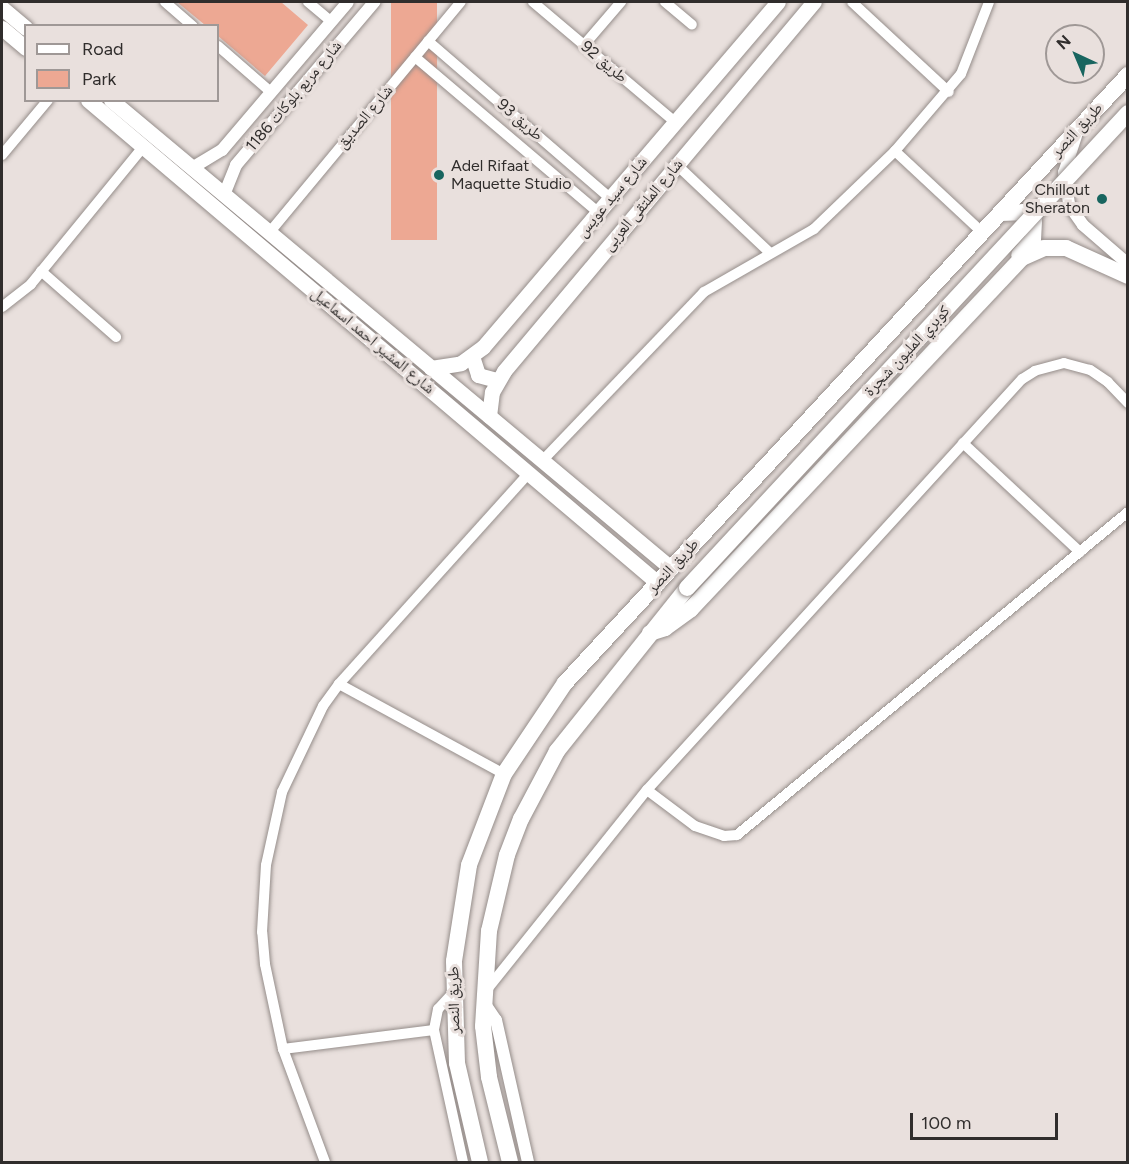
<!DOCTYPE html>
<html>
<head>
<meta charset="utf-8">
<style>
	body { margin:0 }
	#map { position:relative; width:1129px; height:1164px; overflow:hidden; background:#e9e0dd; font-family:Figtree,"Noto Naskh Arabic",sans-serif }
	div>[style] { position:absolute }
	.green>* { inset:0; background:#eda893; transform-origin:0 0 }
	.roads { filter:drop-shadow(0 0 2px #958d8a) drop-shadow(0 0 2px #958d8a) }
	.minor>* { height:10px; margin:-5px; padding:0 5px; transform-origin:5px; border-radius:5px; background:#fff }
	.tertiary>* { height:12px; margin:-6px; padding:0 6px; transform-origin:6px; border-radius:6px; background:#fff }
	.secondary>* { height:15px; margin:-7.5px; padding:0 7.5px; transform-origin:7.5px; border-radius:7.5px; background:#fff }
	.trunk>* { height:16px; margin:-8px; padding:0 8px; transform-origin:8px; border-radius:8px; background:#fff }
	.bridges { filter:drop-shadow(0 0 2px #958d8a) drop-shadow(0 0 2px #958d8a) }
	.trunk-bridge>* { height:16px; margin:-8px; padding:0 8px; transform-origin:8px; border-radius:8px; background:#fff }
	.dots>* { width:16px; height:16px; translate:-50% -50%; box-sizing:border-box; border:3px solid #e9e0dd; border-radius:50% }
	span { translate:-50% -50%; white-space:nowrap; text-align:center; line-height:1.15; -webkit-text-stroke:6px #e9e0dd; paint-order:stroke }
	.street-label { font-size:16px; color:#302d2c }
	.poi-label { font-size:16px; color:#302d2c }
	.left { translate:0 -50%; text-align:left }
	.right { translate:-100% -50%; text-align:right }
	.frame { position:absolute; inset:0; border:3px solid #302d2c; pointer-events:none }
	.legend { position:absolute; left:24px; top:24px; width:195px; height:78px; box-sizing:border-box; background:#e9e0dd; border:2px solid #9f9896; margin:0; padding:8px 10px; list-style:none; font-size:18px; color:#302d2c }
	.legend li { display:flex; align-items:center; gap:12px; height:30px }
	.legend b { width:30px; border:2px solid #9f9896 }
	.north { position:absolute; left:1045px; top:24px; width:60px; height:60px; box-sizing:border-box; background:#e9e0dd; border:2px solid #9f9896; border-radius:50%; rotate:316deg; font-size:16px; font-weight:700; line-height:24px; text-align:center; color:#302d2c }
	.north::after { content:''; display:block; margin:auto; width:21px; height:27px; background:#18655f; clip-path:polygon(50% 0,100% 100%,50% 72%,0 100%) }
	.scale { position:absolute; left:910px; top:1113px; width:148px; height:27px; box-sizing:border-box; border:3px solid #302d2c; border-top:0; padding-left:8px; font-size:18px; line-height:21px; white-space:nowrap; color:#302d2c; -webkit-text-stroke:4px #e9e0dd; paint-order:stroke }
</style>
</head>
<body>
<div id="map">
	<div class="green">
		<i style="clip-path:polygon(177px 2px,281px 2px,308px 25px,265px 76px,218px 36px,218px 26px,205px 25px)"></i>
		<i style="left:391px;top:2px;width:46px;height:238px"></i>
	</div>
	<div class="roads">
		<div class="minor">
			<i style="left:165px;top:2px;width:37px;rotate:41deg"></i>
			<i style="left:308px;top:2px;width:30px;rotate:40deg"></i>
			<i style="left:533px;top:2px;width:186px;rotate:40.2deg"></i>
			<i style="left:665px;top:2px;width:35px;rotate:40deg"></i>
			<i style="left:852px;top:2px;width:132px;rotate:42.9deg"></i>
			<i style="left:428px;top:41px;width:242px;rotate:40.8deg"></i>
			<i style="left:584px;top:45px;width:57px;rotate:-49.3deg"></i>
			<i style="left:218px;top:46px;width:70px;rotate:41deg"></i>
			<i style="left:415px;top:57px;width:241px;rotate:40.3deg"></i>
			<i style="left:895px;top:151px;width:119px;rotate:43deg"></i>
			<i style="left:2px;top:155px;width:72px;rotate:-50.1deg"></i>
			<i style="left:677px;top:165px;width:128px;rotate:43.4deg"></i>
			<i style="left:269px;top:233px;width:300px;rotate:-50.3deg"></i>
			<i style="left:41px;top:271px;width:100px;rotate:41.3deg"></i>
			<i style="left:2px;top:307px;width:37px;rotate:-38deg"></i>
			<i style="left:31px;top:284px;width:177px;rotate:-50.7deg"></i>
			<i style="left:1128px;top:403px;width:29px;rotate:-134deg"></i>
			<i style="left:1108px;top:382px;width:22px;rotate:-146deg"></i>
			<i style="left:1090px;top:370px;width:27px;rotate:-165deg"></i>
			<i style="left:1064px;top:363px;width:30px;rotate:165deg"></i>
			<i style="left:1035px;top:371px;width:15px;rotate:148deg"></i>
			<i style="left:1022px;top:379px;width:556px;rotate:132.38deg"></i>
			<i style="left:647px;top:790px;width:60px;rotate:36.9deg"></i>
			<i style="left:695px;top:826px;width:31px;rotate:19deg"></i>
			<i style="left:724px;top:836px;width:13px;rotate:-4deg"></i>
			<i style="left:737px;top:835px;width:507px;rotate:-39.56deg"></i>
			<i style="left:963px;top:443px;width:160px;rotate:43deg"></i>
			<i style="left:542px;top:461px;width:234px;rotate:-46.2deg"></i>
			<i style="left:704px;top:292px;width:127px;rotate:-29.8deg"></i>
			<i style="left:814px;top:229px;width:112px;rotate:-43.9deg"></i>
			<i style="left:895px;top:151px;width:101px;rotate:-49.4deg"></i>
			<i style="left:961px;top:74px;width:77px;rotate:-68.7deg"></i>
			<i style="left:339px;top:684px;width:188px;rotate:28.6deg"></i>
			<i style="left:485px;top:992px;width:259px;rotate:-51.3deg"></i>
			<i style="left:453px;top:993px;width:22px;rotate:133deg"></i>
			<i style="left:438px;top:1009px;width:21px;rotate:101deg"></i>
			<i style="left:434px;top:1030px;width:135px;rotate:77.6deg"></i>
			<i style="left:283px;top:1049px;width:152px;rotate:-7.2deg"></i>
			<i style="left:325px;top:1162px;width:121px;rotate:-110.4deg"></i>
			<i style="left:283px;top:1049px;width:87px;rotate:-102deg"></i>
			<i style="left:265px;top:964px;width:32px;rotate:-95deg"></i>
			<i style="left:262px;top:932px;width:67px;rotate:-86.6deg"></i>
			<i style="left:266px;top:865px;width:75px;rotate:-77.6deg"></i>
			<i style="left:282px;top:792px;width:95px;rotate:-64.5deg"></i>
			<i style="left:323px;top:706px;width:27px;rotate:-54deg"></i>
			<i style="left:339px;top:684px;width:284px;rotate:-48deg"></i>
		</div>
		<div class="tertiary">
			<i style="left:1076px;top:136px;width:38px;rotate:108deg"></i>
			<i style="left:1064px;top:172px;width:33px;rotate:81deg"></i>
			<i style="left:1069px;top:205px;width:24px;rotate:55deg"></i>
			<i style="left:1083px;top:225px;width:60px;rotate:40.9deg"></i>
			<i style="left:192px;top:168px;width:35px;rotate:-31deg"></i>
			<i style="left:222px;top:150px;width:194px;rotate:-49.6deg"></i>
			<i style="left:224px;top:195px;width:32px;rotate:-68deg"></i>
			<i style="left:236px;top:165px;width:214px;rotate:-49.7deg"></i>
			<i style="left:483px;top:1001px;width:23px;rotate:56deg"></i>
			<i style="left:496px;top:1020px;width:146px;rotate:77.3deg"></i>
		</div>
		<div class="secondary">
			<i style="left:2px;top:8px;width:31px;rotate:40deg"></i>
			<i style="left:2px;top:28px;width:31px;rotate:40deg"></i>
			<i style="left:88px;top:100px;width:747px;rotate:40.28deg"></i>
			<i style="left:111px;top:100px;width:730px;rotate:39.89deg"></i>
			<i style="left:472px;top:356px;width:20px;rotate:72deg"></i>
			<i style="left:478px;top:375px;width:20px;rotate:15deg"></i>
			<i style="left:431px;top:368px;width:30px;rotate:-9deg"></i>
			<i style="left:461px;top:363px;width:27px;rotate:-36deg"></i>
			<i style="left:483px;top:347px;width:454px;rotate:-49.5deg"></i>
			<i style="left:489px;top:416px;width:24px;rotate:-83deg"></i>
			<i style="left:492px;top:392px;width:24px;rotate:-60deg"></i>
			<i style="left:504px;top:371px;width:482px;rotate:-50deg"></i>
		</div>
		<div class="trunk">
			<i style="left:1000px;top:213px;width:23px;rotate:-2deg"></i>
			<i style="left:1023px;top:212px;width:14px;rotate:39deg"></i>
			<i style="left:1034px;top:221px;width:18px;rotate:93deg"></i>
			<i style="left:1033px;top:239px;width:21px;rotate:131deg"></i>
			<i style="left:650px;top:633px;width:16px;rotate:-18deg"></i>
			<i style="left:665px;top:628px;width:32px;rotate:-36deg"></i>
			<i style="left:691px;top:609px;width:482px;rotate:-46.7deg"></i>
			<i style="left:1022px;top:258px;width:24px;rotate:-24deg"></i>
			<i style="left:1044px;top:248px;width:22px"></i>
			<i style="left:1066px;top:248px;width:68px;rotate:24.3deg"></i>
			<i style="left:480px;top:1162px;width:102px;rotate:-103.1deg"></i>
			<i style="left:457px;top:1063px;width:102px;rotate:-91.7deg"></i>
			<i style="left:454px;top:961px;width:97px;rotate:-81.1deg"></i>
			<i style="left:469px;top:865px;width:97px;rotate:-69deg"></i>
			<i style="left:504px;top:774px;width:110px;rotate:-56.2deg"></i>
			<i style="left:565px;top:683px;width:829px;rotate:-47.2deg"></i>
			<i style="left:510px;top:1162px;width:88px;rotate:-103.9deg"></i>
			<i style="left:489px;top:1077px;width:51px;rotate:-96.7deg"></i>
			<i style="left:483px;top:1026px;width:95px;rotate:-86.4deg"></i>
			<i style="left:489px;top:931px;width:78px;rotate:-76.7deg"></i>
			<i style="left:507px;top:855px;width:39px;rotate:-69deg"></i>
			<i style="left:521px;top:819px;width:77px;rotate:-62.1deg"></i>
			<i style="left:557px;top:751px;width:208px;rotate:-51.4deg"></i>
		</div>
	</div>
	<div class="bridges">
		<div class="trunk-bridge">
			<i style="left:687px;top:588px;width:648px;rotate:-47.13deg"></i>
		</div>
	</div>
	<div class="dots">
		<i style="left:439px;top:175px;background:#18655f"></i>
		<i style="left:1102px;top:199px;background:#18655f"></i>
	</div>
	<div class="street-label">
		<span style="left:604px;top:62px;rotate:40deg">طريق 92</span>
		<span style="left:294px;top:96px;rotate:-50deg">شارع مربع بلوكات 1186</span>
		<span style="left:365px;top:117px;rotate:-50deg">شارع الصديق</span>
		<span style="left:520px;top:120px;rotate:41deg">طريق 93</span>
		<span style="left:1077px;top:130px;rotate:-47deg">طريق النصر</span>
		<span style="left:612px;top:197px;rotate:-50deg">شارع سيد عويس</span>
		<span style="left:643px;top:205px;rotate:-50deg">شارع الملتقى العربى</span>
		<span style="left:373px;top:341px;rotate:40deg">شارع المشير احمد اسماعيل</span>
		<span style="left:907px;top:351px;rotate:-47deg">كوبري المليون شجرة</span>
		<span style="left:673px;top:566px;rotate:-47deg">طريق النصر</span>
		<span style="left:454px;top:1000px;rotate:-91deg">طريق النصر</span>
	</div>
	<div class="poi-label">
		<span class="left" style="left:451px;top:175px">Adel Rifaat<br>Maquette Studio</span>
		<span class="right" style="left:1090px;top:199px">Chillout<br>Sheraton</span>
	</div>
	<div class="frame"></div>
	<ul class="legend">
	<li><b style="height:8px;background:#fff"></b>Road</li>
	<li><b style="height:16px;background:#eda893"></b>Park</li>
	</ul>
	<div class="north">N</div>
	<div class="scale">100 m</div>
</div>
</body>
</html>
